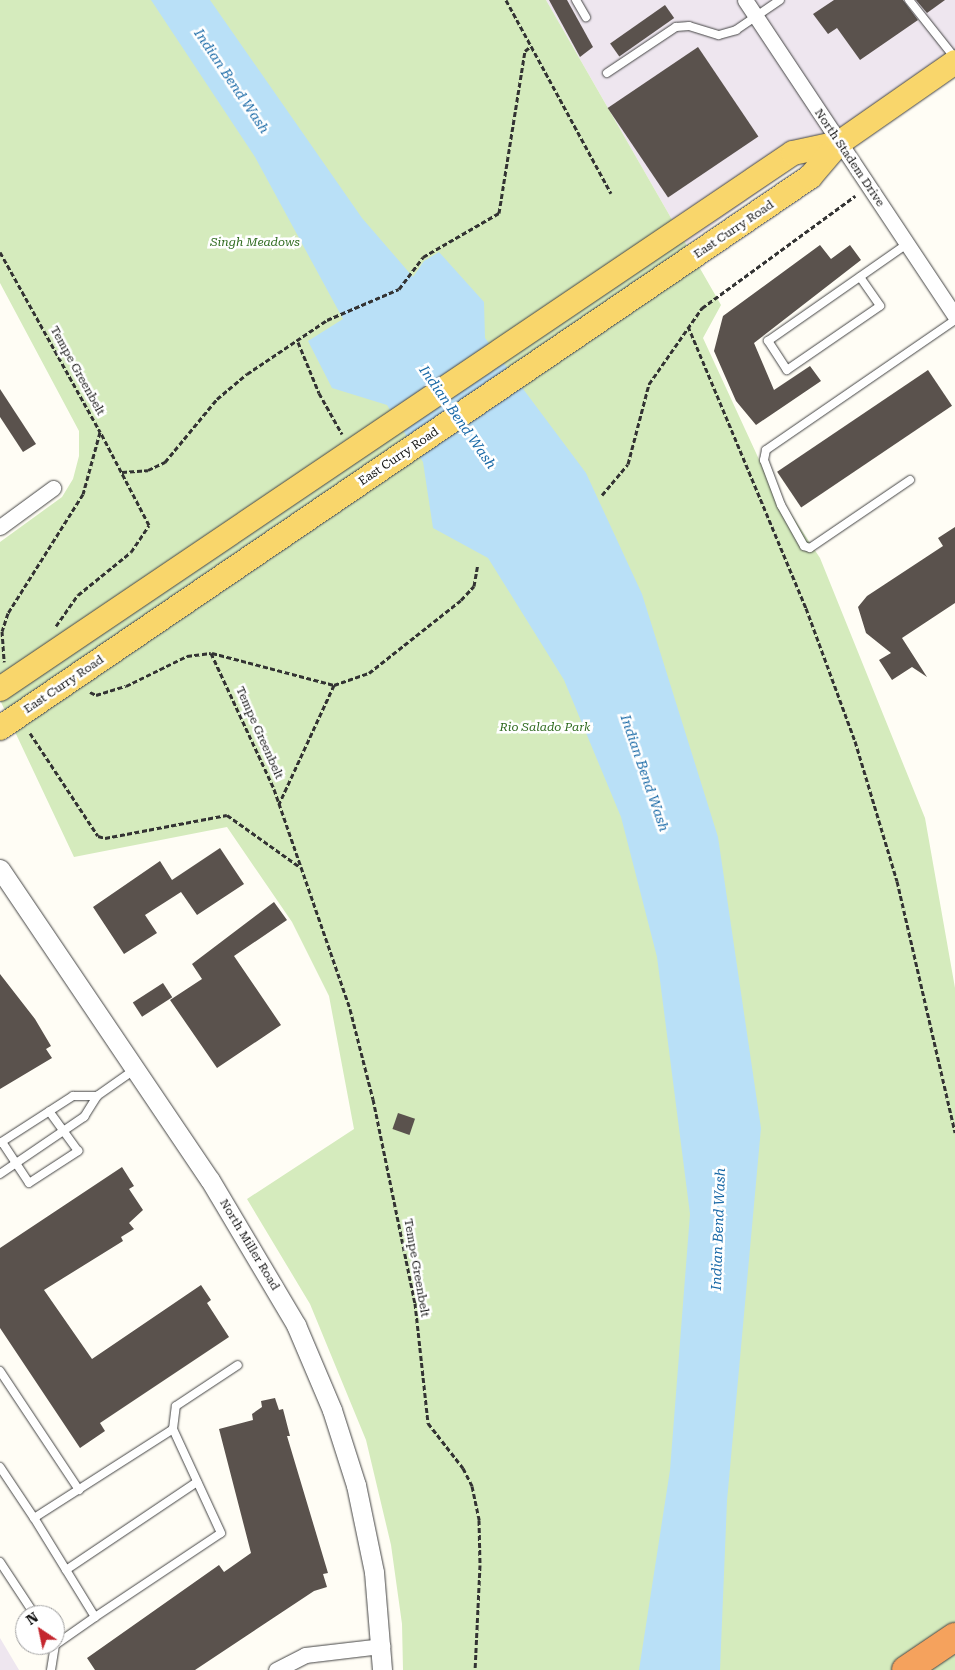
<!DOCTYPE html>
<html>
<head>
<meta charset="utf-8">
<style>
	body { margin:0 }
	#map { position:relative; width:955px; height:1670px; overflow:hidden; background:#fffdf5; font-family:"Roboto Serif",serif }
	div>[style] { position:absolute }
	.industrial>* { inset:0; background:#eee6ef }
	.green>* { inset:0; background:#d5ebbd }
	.water>* { inset:0; background:#b9e0f7 }
	.building>* { inset:0; background:#5a524d; transform-origin:0 0 }
	.path>* { height:3px; margin-top:-1.5px; transform-origin:0; background:repeating-linear-gradient(90deg,#333 0 5px,transparent 0 7.5px) }
	.roads { filter:drop-shadow(0 0 1px #444) drop-shadow(0 0 1px #444) }
	.service>* { height:8px; margin:-4px; padding:0 4px; transform-origin:4px; border-radius:4px; background:#fff }
	.minor>* { height:15px; margin:-7.5px; padding:0 7.5px; transform-origin:7.5px; border-radius:7.5px; background:#fff }
	.tertiary>* { height:19px; margin:-9.5px; padding:0 9.5px; transform-origin:9.5px; border-radius:9.5px; background:#fff }
	.primary>* { height:24px; margin:-12px; padding:0 12px; transform-origin:12px; border-radius:12px; background:#f9d66b }
	.motorway>* { height:28px; margin:-14px; padding:0 14px; transform-origin:14px; border-radius:14px; background:#f5a25d }
	span { translate:-50% -50%; white-space:nowrap; text-align:center; line-height:1.15; -webkit-text-stroke:5px #fff; paint-order:stroke }
	.street-label { font-size:12px; color:#111 }
	.park-label { font-size:12px; color:#2f6b1f; font-style:italic }
	.water-label { font-size:14px; color:#1768a6; font-style:italic }
	.north { position:absolute; left:15px; top:1605px; width:50px; height:50px; box-sizing:border-box; background:#fff; border:1px solid #a0a0a0; border-radius:50%; rotate:326deg; font-size:14px; font-weight:700; line-height:20px; text-align:center; color:#111 }
	.north::after { content:''; display:block; margin:auto; width:18px; height:22px; background:#c4262e; clip-path:polygon(50% 0,100% 100%,50% 72%,0 100%) }
</style>
</head>
<body>
<div id="map">
	<div class="industrial">
		<i style="clip-path:polygon(546px 0,955px 0,955px 52px,686px 244px)"></i>
		<i style="clip-path:polygon(0 1638px,19px 1670px,0 1670px)"></i>
	</div>
	<div class="green">
		<i style="clip-path:polygon(0 0,546px 0,721px 305px,703px 338px,768px 479px,820px 558px,925px 818px,955px 988px,955px 1670px,403px 1670px,402px 1624px,391px 1545px,366px 1440px,310px 1304px,247px 1199px,354px 1129px,329px 996px,292px 922px,227px 827px,74px 857px,0 700px,0 542px,62px 497px,73px 479px,79px 456px,79px 431px,0 283px)"></i>
	</div>
	<div class="water">
		<i style="clip-path:polygon(151px 0,210px 0,362px 218px,413px 277px,424px 261px,439px 252px,484px 302px,485px 338px,586px 473px,642px 594px,718px 837px,761px 1128px,727px 1501px,720px 1670px,639px 1670px,670px 1470px,690px 1214px,657px 957px,621px 817px,564px 680px,488px 558px,433px 528px,423px 462px,387px 405px,332px 388px,308px 341px,343px 319px,255px 157px)"></i>
	</div>
	<div class="building">
		<i style="clip-path:polygon(549px 0,567px 0,593px 47px,580px 57px)"></i>
		<i style="clip-path:polygon(834px 0,903px 0,918px 20px,860px 60px,837px 28px,828px 34px,813px 14px)"></i>
		<i style="clip-path:polygon(916px 0,945px 0,927px 13px)"></i>
		<i style="left:665px;top:5px;width:16px;height:67px;rotate:55deg"></i>
		<i style="left:698px;top:47px;width:108px;height:109px;rotate:56deg"></i>
		<i style="clip-path:polygon(820px 245px,831px 259px,850px 245px,861px 260px,754px 343px,774px 390px,810px 366px,821px 381px,756px 425px,736px 401px,714px 351px,723px 316px)"></i>
		<i style="left:928px;top:370px;width:43px;height:182px;rotate:56deg"></i>
		<i style="clip-path:polygon(0 389px,36px 444px,23px 452px,0 417px)"></i>
		<i style="clip-path:polygon(955px 527px,955px 603px,902px 638px,927px 677px,912px 667px,892px 680px,879px 660px,891px 653px,866px 633px,858px 607px,867px 596px,943px 546px,938px 538px)"></i>
		<i style="clip-path:polygon(220px 848px,244px 884px,197px 915px,181px 892px,145px 915px,157px 933px,124px 954px,93px 907px,160px 861px,172px 880px)"></i>
		<i style="clip-path:polygon(274px 902px,287px 920px,234px 956px,281px 1025px,217px 1068px,170px 1000px,202px 979px,192px 964px)"></i>
		<i style="clip-path:polygon(0 974px,35px 1019px,51px 1046px,46px 1049px,52px 1058px,0 1089px)"></i>
		<i style="left:163px;top:983px;width:17px;height:36px;rotate:57deg"></i>
		<i style="left:398px;top:1113px;width:18px;height:17px;rotate:19deg"></i>
		<i style="clip-path:polygon(122px 1167px,134px 1186px,129px 1189px,143px 1210px,129px 1223px,134px 1229px,121px 1237px,123px 1241px,44px 1290px,92px 1359px,201px 1285px,211px 1300px,207px 1303px,229px 1337px,100px 1423px,105px 1431px,80px 1448px,0 1328px,0 1248px)"></i>
		<i style="clip-path:polygon(275px 1398px,279px 1410px,283px 1409px,290px 1436px,287px 1436px,328px 1573px,323px 1574px,327px 1587px,314px 1591px,195px 1670px,95px 1670px,87px 1658px,219px 1565px,224px 1572px,251px 1553px,219px 1429px,253px 1420px,252px 1414px,262px 1407px,261px 1401px)"></i>
	</div>
	<div class="path">
		<i style="left:506px;top:0;width:220px;rotate:61.5deg"></i>
		<i style="left:0;top:252px;width:206px;rotate:60.9deg"></i>
		<i style="left:100px;top:432px;width:64px;rotate:105.3deg"></i>
		<i style="left:83px;top:494px;width:141px;rotate:122.2deg"></i>
		<i style="left:8px;top:613px;width:19px;rotate:108deg"></i>
		<i style="left:2px;top:631px;width:31px;rotate:86deg"></i>
		<i style="left:688px;top:326px;width:306px;rotate:67.3deg"></i>
		<i style="left:806px;top:608px;width:142px;rotate:69.8deg"></i>
		<i style="left:855px;top:741px;width:146px;rotate:73.3deg"></i>
		<i style="left:897px;top:881px;width:258px;rotate:77deg"></i>
		<i style="left:298px;top:342px;width:55px;rotate:67.6deg"></i>
		<i style="left:319px;top:393px;width:47px;rotate:60.7deg"></i>
		<i style="left:122px;top:472px;width:26px;rotate:-4deg"></i>
		<i style="left:148px;top:470px;width:19px;rotate:-25deg"></i>
		<i style="left:165px;top:462px;width:82px;rotate:-50.5deg"></i>
		<i style="left:217px;top:399px;width:39px;rotate:-40deg"></i>
		<i style="left:247px;top:374px;width:97px;rotate:-34deg"></i>
		<i style="left:327px;top:320px;width:78px;rotate:-23.3deg"></i>
		<i style="left:399px;top:289px;width:40px;rotate:-53deg"></i>
		<i style="left:423px;top:257px;width:88px;rotate:-30.1deg"></i>
		<i style="left:499px;top:213px;width:164px;rotate:-80.9deg"></i>
		<i style="left:525px;top:51px;width:8px;rotate:-40deg"></i>
		<i style="left:602px;top:495px;width:40px;rotate:-50deg"></i>
		<i style="left:628px;top:464px;width:83px;rotate:-75.3deg"></i>
		<i style="left:649px;top:384px;width:93px;rotate:-55.1deg"></i>
		<i style="left:702px;top:308px;width:190px;rotate:-36.2deg"></i>
		<i style="left:56px;top:626px;width:38px;rotate:-55deg"></i>
		<i style="left:78px;top:595px;width:68px;rotate:-39.1deg"></i>
		<i style="left:131px;top:552px;width:32px;rotate:-56deg"></i>
		<i style="left:149px;top:525px;width:104px;rotate:-117.6deg"></i>
		<i style="left:212px;top:653px;width:126px;rotate:14.7deg"></i>
		<i style="left:334px;top:685px;width:131px;rotate:114.8deg"></i>
		<i style="left:334px;top:685px;width:37px;rotate:-19deg"></i>
		<i style="left:369px;top:673px;width:117px;rotate:-38.4deg"></i>
		<i style="left:461px;top:600px;width:19px;rotate:-47deg"></i>
		<i style="left:474px;top:586px;width:22px;rotate:-80deg"></i>
		<i style="left:90px;top:692px;width:7px;rotate:27deg"></i>
		<i style="left:96px;top:695px;width:31px;rotate:-17deg"></i>
		<i style="left:126px;top:686px;width:68px;rotate:-26.2deg"></i>
		<i style="left:187px;top:656px;width:24px;rotate:-7deg"></i>
		<i style="left:211px;top:653px;width:150px;rotate:65.1deg"></i>
		<i style="left:274px;top:789px;width:233px;rotate:70.9deg"></i>
		<i style="left:350px;top:1009px;width:93px;rotate:75.7deg"></i>
		<i style="left:373px;top:1099px;width:208px;rotate:78.4deg"></i>
		<i style="left:415px;top:1303px;width:121px;rotate:83.8deg"></i>
		<i style="left:428px;top:1423px;width:57px;rotate:52.1deg"></i>
		<i style="left:463px;top:1468px;width:20px;rotate:63deg"></i>
		<i style="left:472px;top:1486px;width:35px;rotate:78deg"></i>
		<i style="left:479px;top:1520px;width:45px;rotate:88.7deg"></i>
		<i style="left:480px;top:1565px;width:105px;rotate:92.7deg"></i>
		<i style="left:30px;top:733px;width:123px;rotate:56.6deg"></i>
		<i style="left:98px;top:836px;width:7px;rotate:16deg"></i>
		<i style="left:105px;top:838px;width:124px;rotate:-10.7deg"></i>
		<i style="left:227px;top:815px;width:90px;rotate:35.5deg"></i>
	</div>
	<div class="roads">
		<div class="service">
			<i style="left:576px;top:0;width:20px;rotate:60deg"></i>
			<i style="left:909px;top:0;width:74px;rotate:51.6deg"></i>
			<i style="left:607px;top:73px;width:83px;rotate:-33.7deg"></i>
			<i style="left:676px;top:27px;width:13px;rotate:-4deg"></i>
			<i style="left:689px;top:26px;width:31px;rotate:17deg"></i>
			<i style="left:719px;top:35px;width:18px;rotate:-16deg"></i>
			<i style="left:736px;top:30px;width:53px;rotate:-34.3deg"></i>
			<i style="left:860px;top:277px;width:35px;rotate:55deg"></i>
			<i style="left:880px;top:306px;width:113px;rotate:145.5deg"></i>
			<i style="left:787px;top:370px;width:35px;rotate:-123deg"></i>
			<i style="left:768px;top:341px;width:169px;rotate:-34.9deg"></i>
			<i style="left:910px;top:480px;width:121px;rotate:145.8deg"></i>
			<i style="left:810px;top:548px;width:6px;rotate:-162deg"></i>
			<i style="left:804px;top:546px;width:47px;rotate:-119.3deg"></i>
			<i style="left:781px;top:505px;width:48px;rotate:-110.7deg"></i>
			<i style="left:764px;top:460px;width:10px;rotate:-79deg"></i>
			<i style="left:766px;top:450px;width:229px;rotate:-34.5deg"></i>
			<i style="left:2px;top:1142px;width:49px;rotate:56.6deg"></i>
			<i style="left:29px;top:1183px;width:59px;rotate:-33.1deg"></i>
			<i style="left:78px;top:1151px;width:49px;rotate:-125.9deg"></i>
			<i style="left:0;top:1143px;width:87px;rotate:-32.8deg"></i>
			<i style="left:73px;top:1096px;width:24px"></i>
			<i style="left:0;top:1174px;width:102px;rotate:-34.2deg"></i>
			<i style="left:84px;top:1117px;width:25px;rotate:-58deg"></i>
			<i style="left:97px;top:1096px;width:45px;rotate:-35.1deg"></i>
			<i style="left:0;top:1371px;width:143px;rotate:56.4deg"></i>
			<i style="left:0;top:1467px;width:61px;rotate:56.3deg"></i>
			<i style="left:0;top:1562px;width:64px;rotate:56.6deg"></i>
			<i style="left:66px;top:1570px;width:158px;rotate:-33.9deg"></i>
			<i style="left:95px;top:1617px;width:151px;rotate:-33.7deg"></i>
			<i style="left:221px;top:1533px;width:115px;rotate:-114.8deg"></i>
			<i style="left:55px;top:1645px;width:49px;rotate:-35deg"></i>
			<i style="left:95px;top:1617px;width:116px;rotate:-121.6deg"></i>
			<i style="left:34px;top:1518px;width:165px;rotate:-32.6deg"></i>
			<i style="left:173px;top:1429px;width:23px;rotate:-83deg"></i>
			<i style="left:176px;top:1406px;width:74px;rotate:-33.5deg"></i>
			<i style="left:51px;top:1670px;width:25px;rotate:-81deg"></i>
		</div>
		<div class="minor">
			<i style="left:745px;top:0;width:379px;rotate:56.4deg"></i>
			<i style="left:0;top:527px;width:66px;rotate:-36.3deg"></i>
			<i style="left:276px;top:1670px;width:33px;rotate:-27deg"></i>
			<i style="left:305px;top:1655px;width:78px;rotate:-6.7deg"></i>
		</div>
		<div class="tertiary">
			<i style="left:0;top:869px;width:375px;rotate:56deg"></i>
			<i style="left:210px;top:1180px;width:169px;rotate:59.3deg"></i>
			<i style="left:296px;top:1325px;width:92px;rotate:67deg"></i>
			<i style="left:332px;top:1410px;width:79px;rotate:72.3deg"></i>
			<i style="left:356px;top:1485px;width:89px;rotate:78.3deg"></i>
			<i style="left:374px;top:1572px;width:98px;rotate:85.3deg"></i>
		</div>
		<div class="primary">
			<i style="left:0;top:689px;width:957px;rotate:-34.06deg"></i>
			<i style="left:793px;top:153px;width:47px;rotate:-12.3deg"></i>
			<i style="left:0;top:728px;width:980px;rotate:-34.23deg"></i>
			<i style="left:810px;top:177px;width:45px;rotate:-49.5deg"></i>
			<i style="left:839px;top:143px;width:141px;rotate:-34.9deg"></i>
		</div>
		<div class="motorway">
			<i style="left:906px;top:1670px;width:59px;rotate:-34deg"></i>
		</div>
	</div>
	<div class="street-label">
		<span style="left:849px;top:158px;rotate:56deg">North Stadem Drive</span>
		<span style="left:734px;top:230px;rotate:-34deg">East Curry Road</span>
		<span style="left:77px;top:371px;rotate:61deg">Tempe Greenbelt</span>
		<span style="left:399px;top:457px;rotate:-34deg">East Curry Road</span>
		<span style="left:64px;top:685px;rotate:-34deg">East Curry Road</span>
		<span style="left:259px;top:733px;rotate:66deg">Tempe Greenbelt</span>
		<span style="left:249px;top:1245px;rotate:59deg">North Miller Road</span>
		<span style="left:416px;top:1268px;rotate:80deg">Tempe Greenbelt</span>
	</div>
	<div class="park-label">
		<span style="left:255px;top:243px">Singh Meadows</span>
		<span style="left:545px;top:728px">Rio Salado Park</span>
	</div>
	<div class="water-label">
		<span style="left:232px;top:81px;rotate:56deg">Indian Bend Wash</span>
		<span style="left:458px;top:417px;rotate:55deg">Indian Bend Wash</span>
		<span style="left:645px;top:773px;rotate:71deg">Indian Bend Wash</span>
		<span style="left:718px;top:1229px;rotate:-88deg">Indian Bend Wash</span>
	</div>
	<div class="north">N</div>
</div>
</body>
</html>
